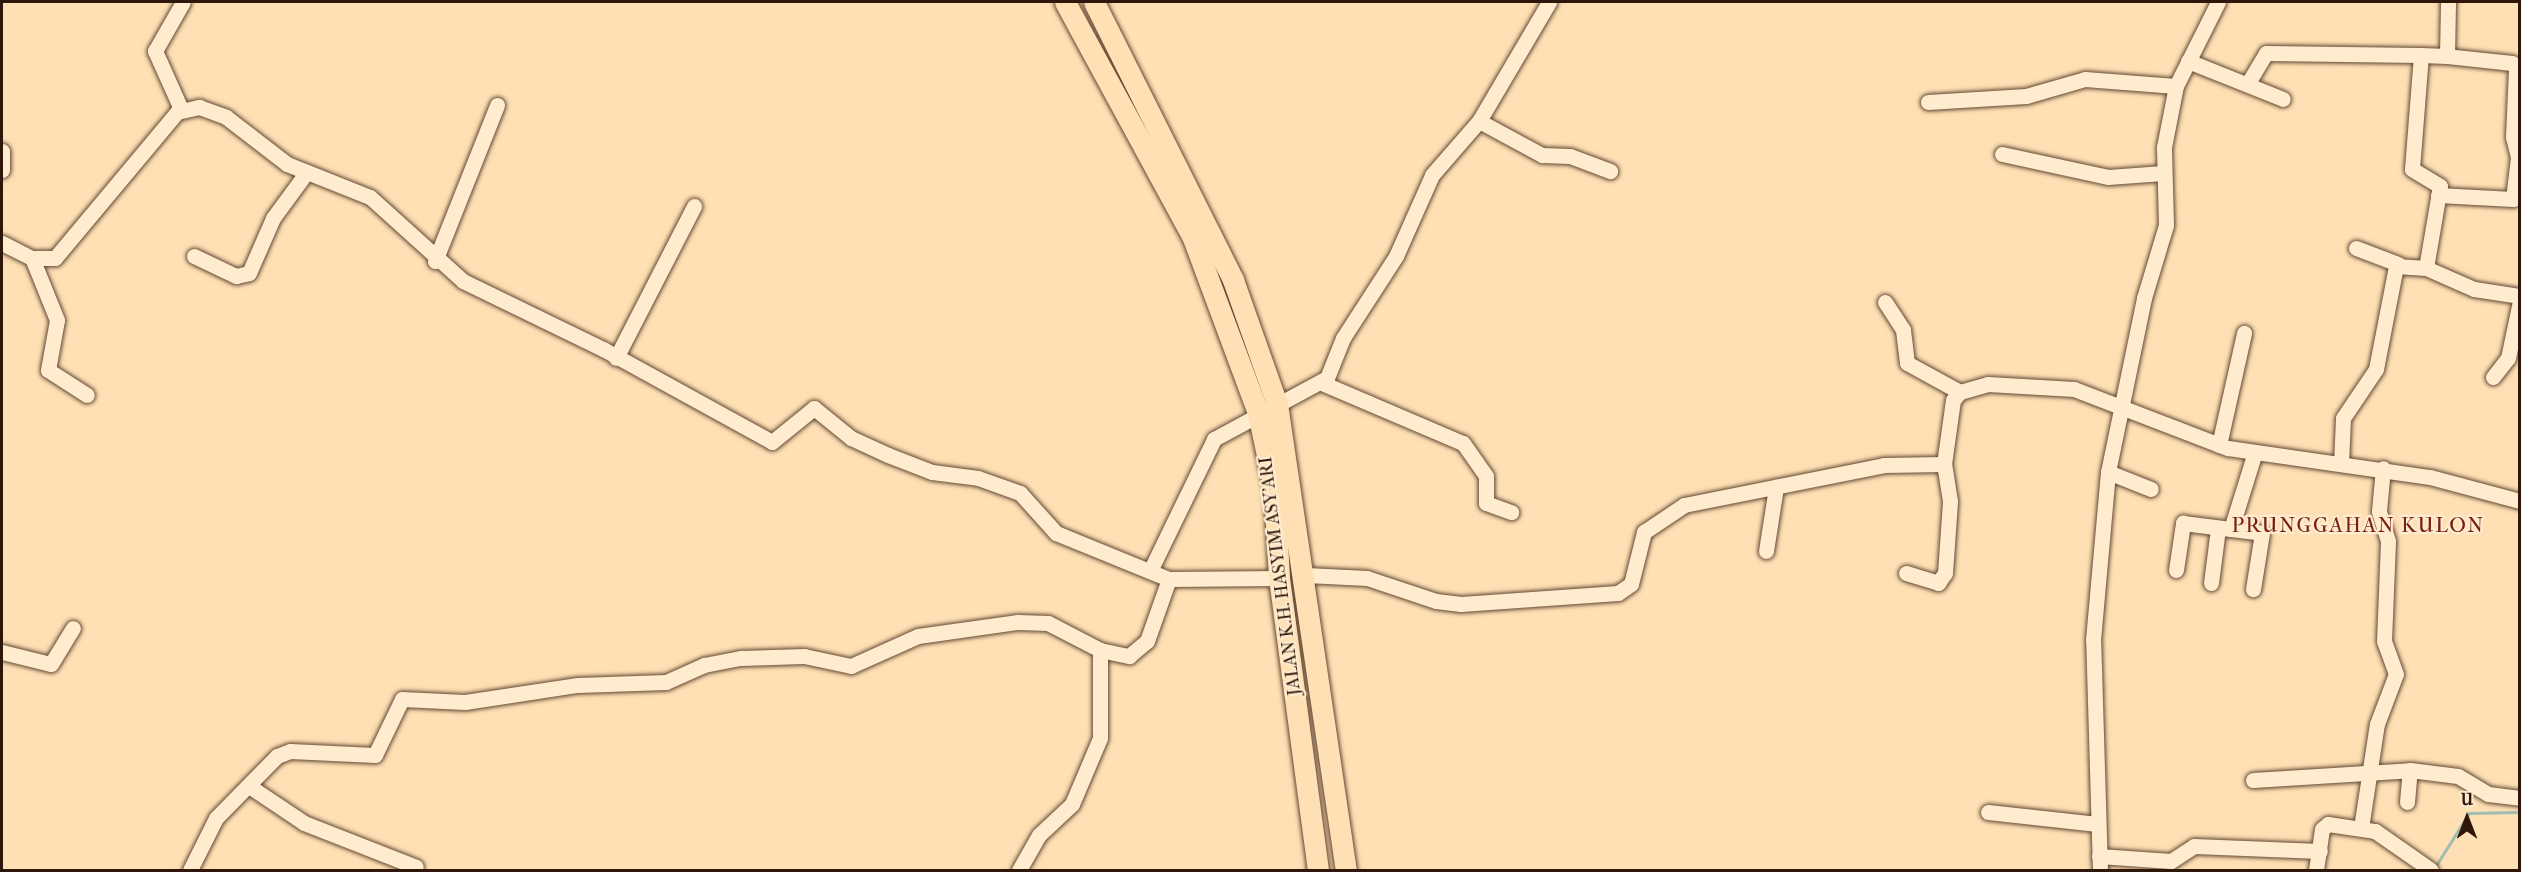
<!DOCTYPE html>
<html>
<head>
<meta charset="utf-8">
<style>
	body { margin:0 }
	#map { position:relative; width:2521px; height:872px; overflow:hidden; background:#ffe0b4; font-family:"IM FELL French Canon",serif }
	div>[style] { position:absolute }
	.stream>* { height:3px; margin:-1.5px; padding:0 1.5px; transform-origin:1.5px; border-radius:1.5px; background:#a0bdb0 }
	.roads { filter:drop-shadow(0 0 2px #624835) drop-shadow(0 0 2px #624835) }
	.minor>* { height:15px; margin:-7.5px; padding:0 7.5px; transform-origin:7.5px; border-radius:7.5px; background:#ffebce }
	.highway>* { height:21px; margin:-10.5px; padding:0 10.5px; transform-origin:10.5px; border-radius:10.5px; background:#ffe0b4 }
	span { translate:-50% -50%; white-space:nowrap; text-align:center; line-height:1.15; -webkit-text-stroke:4.5px #ffebce; paint-order:stroke }
	.street-label { font-size:18px; color:#2e160b }
	.quarter-label { font-size:21px; color:#7a1f14; letter-spacing:1.5px }
	.frame { position:absolute; inset:0; border:3px solid #2e160b; pointer-events:none }
	.north { position:absolute; left:2437px; top:788px; width:60px; height:60px; -webkit-text-stroke:4px #ffebce; paint-order:stroke; rotate:0deg; font-size:16px; font-weight:700; line-height:24px; text-align:center; color:#2e160b }
	.north::after { content:''; display:block; margin:auto; width:21px; height:27px; background:#2e160b; clip-path:polygon(50% 0,100% 100%,50% 72%,0 100%) }
</style>
</head>
<body>
<div id="map">
	<div class="stream">
		<i style="left:2435px;top:867px;width:64px;rotate:-57.8deg"></i>
		<i style="left:2469px;top:813px;width:51px;rotate:-1.1deg"></i>
	</div>
	<div class="roads">
		<div class="minor">
			<i style="left:2188px;top:61px;width:102px;rotate:21.8deg"></i>
			<i style="left:2248px;top:83px;width:35px;rotate:-59deg"></i>
			<i style="left:2266px;top:53px;width:155px;rotate:0.7deg"></i>
			<i style="left:1928px;top:102px;width:98px;rotate:-3.5deg"></i>
			<i style="left:2026px;top:96px;width:61px;rotate:-16.1deg"></i>
			<i style="left:2085px;top:79px;width:91px;rotate:4.4deg"></i>
			<i style="left:181px;top:109px;width:64px;rotate:-114.1deg"></i>
			<i style="left:155px;top:51px;width:56px;rotate:-60.3deg"></i>
			<i style="left:1479px;top:121px;width:72px;rotate:28.4deg"></i>
			<i style="left:1542px;top:155px;width:28px;rotate:2deg"></i>
			<i style="left:1570px;top:156px;width:43px;rotate:20.6deg"></i>
			<i style="left:2px;top:151px;width:19px;rotate:90deg"></i>
			<i style="left:2002px;top:154px;width:108px;rotate:12.2deg"></i>
			<i style="left:2108px;top:177px;width:55px;rotate:-4.2deg"></i>
			<i style="left:2438px;top:195px;width:75px;rotate:3.1deg"></i>
			<i style="left:2513px;top:199px;width:42px;rotate:-83.2deg"></i>
			<i style="left:2518px;top:157px;width:21px;rotate:-104deg"></i>
			<i style="left:2513px;top:137px;width:69px;rotate:-87.5deg"></i>
			<i style="left:2516px;top:68px;width:6px;rotate:-129deg"></i>
			<i style="left:2512px;top:63px;width:65px;rotate:-173.9deg"></i>
			<i style="left:2447px;top:56px;width:54px;rotate:-88.9deg"></i>
			<i style="left:2px;top:243px;width:34px;rotate:27deg"></i>
			<i style="left:32px;top:258px;width:23px"></i>
			<i style="left:55px;top:258px;width:190px;rotate:-50.1deg"></i>
			<i style="left:177px;top:112px;width:23px;rotate:-13deg"></i>
			<i style="left:199px;top:107px;width:29px;rotate:20deg"></i>
			<i style="left:226px;top:117px;width:77px;rotate:37.6deg"></i>
			<i style="left:287px;top:164px;width:89px;rotate:21.7deg"></i>
			<i style="left:370px;top:197px;width:125px;rotate:42.1deg"></i>
			<i style="left:463px;top:281px;width:156px;rotate:25.9deg"></i>
			<i style="left:603px;top:349px;width:193px;rotate:28.8deg"></i>
			<i style="left:772px;top:442px;width:54px;rotate:-39deg"></i>
			<i style="left:814px;top:408px;width:48px;rotate:39deg"></i>
			<i style="left:851px;top:438px;width:41px;rotate:24.7deg"></i>
			<i style="left:888px;top:455px;width:47px;rotate:21.1deg"></i>
			<i style="left:932px;top:472px;width:46px;rotate:7.4deg"></i>
			<i style="left:978px;top:478px;width:45px;rotate:19.7deg"></i>
			<i style="left:1020px;top:493px;width:54px;rotate:48deg"></i>
			<i style="left:1056px;top:533px;width:122px;rotate:22.2deg"></i>
			<i style="left:1169px;top:579px;width:110px;rotate:-0.5deg"></i>
			<i style="left:2356px;top:248px;width:45px;rotate:20.9deg"></i>
			<i style="left:194px;top:256px;width:47px;rotate:25.5deg"></i>
			<i style="left:236px;top:276px;width:13px;rotate:-13deg"></i>
			<i style="left:249px;top:273px;width:60px;rotate:-66.4deg"></i>
			<i style="left:273px;top:218px;width:56px;rotate:-53.7deg"></i>
			<i style="left:32px;top:258px;width:67px;rotate:68deg"></i>
			<i style="left:57px;top:320px;width:51px;rotate:100.2deg"></i>
			<i style="left:48px;top:370px;width:46px;rotate:32.7deg"></i>
			<i style="left:435px;top:261px;width:168px;rotate:-68.3deg"></i>
			<i style="left:2426px;top:268px;width:52px;rotate:23.6deg"></i>
			<i style="left:2474px;top:289px;width:47px;rotate:8.7deg"></i>
			<i style="left:1885px;top:302px;width:33px;rotate:57deg"></i>
			<i style="left:1903px;top:330px;width:33px;rotate:83deg"></i>
			<i style="left:1907px;top:363px;width:60px;rotate:28.7deg"></i>
			<i style="left:616px;top:358px;width:171px;rotate:-62.8deg"></i>
			<i style="left:2493px;top:377px;width:24px;rotate:-52deg"></i>
			<i style="left:2508px;top:358px;width:58px;rotate:-78.1deg"></i>
			<i style="left:1322px;top:383px;width:153px;rotate:23.1deg"></i>
			<i style="left:1463px;top:443px;width:40px;rotate:55.1deg"></i>
			<i style="left:1486px;top:476px;width:27px;rotate:90deg"></i>
			<i style="left:1486px;top:503px;width:27px;rotate:20deg"></i>
			<i style="left:2219px;top:445px;width:115px;rotate:-77.4deg"></i>
			<i style="left:2341px;top:464px;width:46px;rotate:-87.5deg"></i>
			<i style="left:2343px;top:418px;width:59px;rotate:-56deg"></i>
			<i style="left:2376px;top:369px;width:105px;rotate:-79deg"></i>
			<i style="left:2396px;top:266px;width:30px;rotate:4deg"></i>
			<i style="left:2426px;top:268px;width:83px;rotate:-80.3deg"></i>
			<i style="left:2440px;top:186px;width:33px;rotate:-149deg"></i>
			<i style="left:2412px;top:169px;width:114px;rotate:-85.5deg"></i>
			<i style="left:2421px;top:55px;width:26px;rotate:2deg"></i>
			<i style="left:2108px;top:472px;width:46px;rotate:21.6deg"></i>
			<i style="left:2231px;top:529px;width:31px;rotate:7deg"></i>
			<i style="left:2262px;top:533px;width:57px;rotate:99.1deg"></i>
			<i style="left:1766px;top:551px;width:65px;rotate:-81.1deg"></i>
			<i style="left:2176px;top:570px;width:48px;rotate:-81.5deg"></i>
			<i style="left:2183px;top:523px;width:48px;rotate:7.1deg"></i>
			<i style="left:2231px;top:529px;width:77px;rotate:-72.7deg"></i>
			<i style="left:1150px;top:571px;width:147px;rotate:-64.1deg"></i>
			<i style="left:1214px;top:439px;width:128px;rotate:-28.4deg"></i>
			<i style="left:1327px;top:378px;width:43px;rotate:-68.2deg"></i>
			<i style="left:1343px;top:338px;width:98px;rotate:-57.1deg"></i>
			<i style="left:1396px;top:256px;width:89px;rotate:-66deg"></i>
			<i style="left:1432px;top:175px;width:72px;rotate:-49deg"></i>
			<i style="left:1479px;top:121px;width:138px;rotate:-59.5deg"></i>
			<i style="left:1906px;top:573px;width:34px;rotate:17deg"></i>
			<i style="left:1938px;top:583px;width:12px;rotate:-55deg"></i>
			<i style="left:1945px;top:573px;width:72px;rotate:-86deg"></i>
			<i style="left:1950px;top:501px;width:37px;rotate:-99deg"></i>
			<i style="left:1306px;top:575px;width:61px;rotate:2.8deg"></i>
			<i style="left:1367px;top:578px;width:73px;rotate:18.4deg"></i>
			<i style="left:1436px;top:601px;width:25px;rotate:7deg"></i>
			<i style="left:1461px;top:604px;width:157px;rotate:-4deg"></i>
			<i style="left:1618px;top:593px;width:16px;rotate:-35deg"></i>
			<i style="left:1631px;top:584px;width:54px;rotate:-76deg"></i>
			<i style="left:1644px;top:532px;width:48px;rotate:-34deg"></i>
			<i style="left:1684px;top:505px;width:204px;rotate:-11.3deg"></i>
			<i style="left:1884px;top:465px;width:60px;rotate:-1deg"></i>
			<i style="left:1944px;top:464px;width:65px;rotate:-82deg"></i>
			<i style="left:1953px;top:400px;width:11px;rotate:-49deg"></i>
			<i style="left:1960px;top:392px;width:29px;rotate:-16deg"></i>
			<i style="left:1988px;top:384px;width:86px;rotate:3.3deg"></i>
			<i style="left:2074px;top:389px;width:165px;rotate:21deg"></i>
			<i style="left:2228px;top:448px;width:204px;rotate:8.2deg"></i>
			<i style="left:2430px;top:477px;width:93px;rotate:14.9deg"></i>
			<i style="left:2211px;top:583px;width:55px;rotate:-82.7deg"></i>
			<i style="left:2px;top:652px;width:50px;rotate:13.8deg"></i>
			<i style="left:51px;top:664px;width:42px;rotate:-58.6deg"></i>
			<i style="left:2253px;top:780px;width:157px;rotate:-3.6deg"></i>
			<i style="left:2410px;top:770px;width:48px;rotate:7.1deg"></i>
			<i style="left:2458px;top:776px;width:35px;rotate:31deg"></i>
			<i style="left:2488px;top:794px;width:32px;rotate:7deg"></i>
			<i style="left:249px;top:786px;width:66px;rotate:33.9deg"></i>
			<i style="left:304px;top:823px;width:120px;rotate:21.4deg"></i>
			<i style="left:2407px;top:802px;width:32px;rotate:-85deg"></i>
			<i style="left:1988px;top:812px;width:110px;rotate:6.3deg"></i>
			<i style="left:2361px;top:828px;width:105px;rotate:-81.3deg"></i>
			<i style="left:2377px;top:724px;width:53px;rotate:-69.2deg"></i>
			<i style="left:2396px;top:674px;width:35px;rotate:-110deg"></i>
			<i style="left:2384px;top:641px;width:100px;rotate:-87.7deg"></i>
			<i style="left:2388px;top:541px;width:31px;rotate:-107deg"></i>
			<i style="left:2379px;top:511px;width:43px;rotate:-84.7deg"></i>
			<i style="left:2099px;top:856px;width:72px;rotate:4deg"></i>
			<i style="left:2171px;top:861px;width:27px;rotate:-33deg"></i>
			<i style="left:2194px;top:846px;width:126px;rotate:2.3deg"></i>
			<i style="left:190px;top:870px;width:58px;rotate:-63.4deg"></i>
			<i style="left:216px;top:818px;width:87px;rotate:-45.5deg"></i>
			<i style="left:277px;top:756px;width:14px;rotate:-21deg"></i>
			<i style="left:290px;top:751px;width:85px;rotate:2.7deg"></i>
			<i style="left:375px;top:755px;width:62px;rotate:-64.3deg"></i>
			<i style="left:402px;top:699px;width:63px;rotate:2.7deg"></i>
			<i style="left:465px;top:702px;width:114px;rotate:-8.6deg"></i>
			<i style="left:578px;top:685px;width:88px;rotate:-2deg"></i>
			<i style="left:666px;top:682px;width:42px;rotate:-24.1deg"></i>
			<i style="left:704px;top:665px;width:38px;rotate:-11deg"></i>
			<i style="left:741px;top:658px;width:63px;rotate:-1.8deg"></i>
			<i style="left:804px;top:656px;width:48px;rotate:12deg"></i>
			<i style="left:851px;top:666px;width:73px;rotate:-24.1deg"></i>
			<i style="left:918px;top:636px;width:101px;rotate:-8deg"></i>
			<i style="left:1018px;top:622px;width:30px;rotate:2deg"></i>
			<i style="left:1048px;top:623px;width:59px;rotate:27.4deg"></i>
			<i style="left:1100px;top:650px;width:30px;rotate:12deg"></i>
			<i style="left:1129px;top:656px;width:23px;rotate:-40deg"></i>
			<i style="left:1147px;top:641px;width:66px;rotate:-70.5deg"></i>
			<i style="left:1019px;top:870px;width:40px;rotate:-60.3deg"></i>
			<i style="left:1039px;top:835px;width:45px;rotate:-43.2deg"></i>
			<i style="left:1072px;top:804px;width:72px;rotate:-67deg"></i>
			<i style="left:1100px;top:738px;width:88px;rotate:-90deg"></i>
			<i style="left:2100px;top:870px;width:230px;rotate:-91.7deg"></i>
			<i style="left:2093px;top:640px;width:169px;rotate:-84.9deg"></i>
			<i style="left:2108px;top:472px;width:178px;rotate:-78.3deg"></i>
			<i style="left:2144px;top:298px;width:76px;rotate:-73.2deg"></i>
			<i style="left:2166px;top:225px;width:78px;rotate:-91.5deg"></i>
			<i style="left:2164px;top:147px;width:62px;rotate:-78.9deg"></i>
			<i style="left:2176px;top:86px;width:94px;rotate:-63.4deg"></i>
			<i style="left:2316px;top:870px;width:41px;rotate:-81.7deg"></i>
			<i style="left:2322px;top:829px;width:8px;rotate:-40deg"></i>
			<i style="left:2328px;top:824px;width:48px;rotate:8.5deg"></i>
			<i style="left:2375px;top:831px;width:68px;rotate:34.9deg"></i>
		</div>
		<div class="highway">
			<i style="left:1065px;top:2px;width:268px;rotate:61.5deg"></i>
			<i style="left:1193px;top:238px;width:187px;rotate:69.6deg"></i>
			<i style="left:1258px;top:413px;width:77px;rotate:78deg"></i>
			<i style="left:1274px;top:488px;width:90px;rotate:86.8deg"></i>
			<i style="left:1279px;top:578px;width:295px;rotate:82.4deg"></i>
			<i style="left:1094px;top:2px;width:311px;rotate:63.4deg"></i>
			<i style="left:1233px;top:280px;width:132px;rotate:70.5deg"></i>
			<i style="left:1277px;top:404px;width:471px;rotate:81.6deg"></i>
		</div>
	</div>
	<div class="street-label">
		<span style="left:1281px;top:576px;rotate:-97deg">JALAN K.H. HASYIM ASY'ARI</span>
	</div>
	<div class="quarter-label">
		<span style="left:2358px;top:525px">PRUNGGAHAN KULON</span>
	</div>
	<div class="frame"></div>
	<div class="north">U</div>
</div>
</body>
</html>
